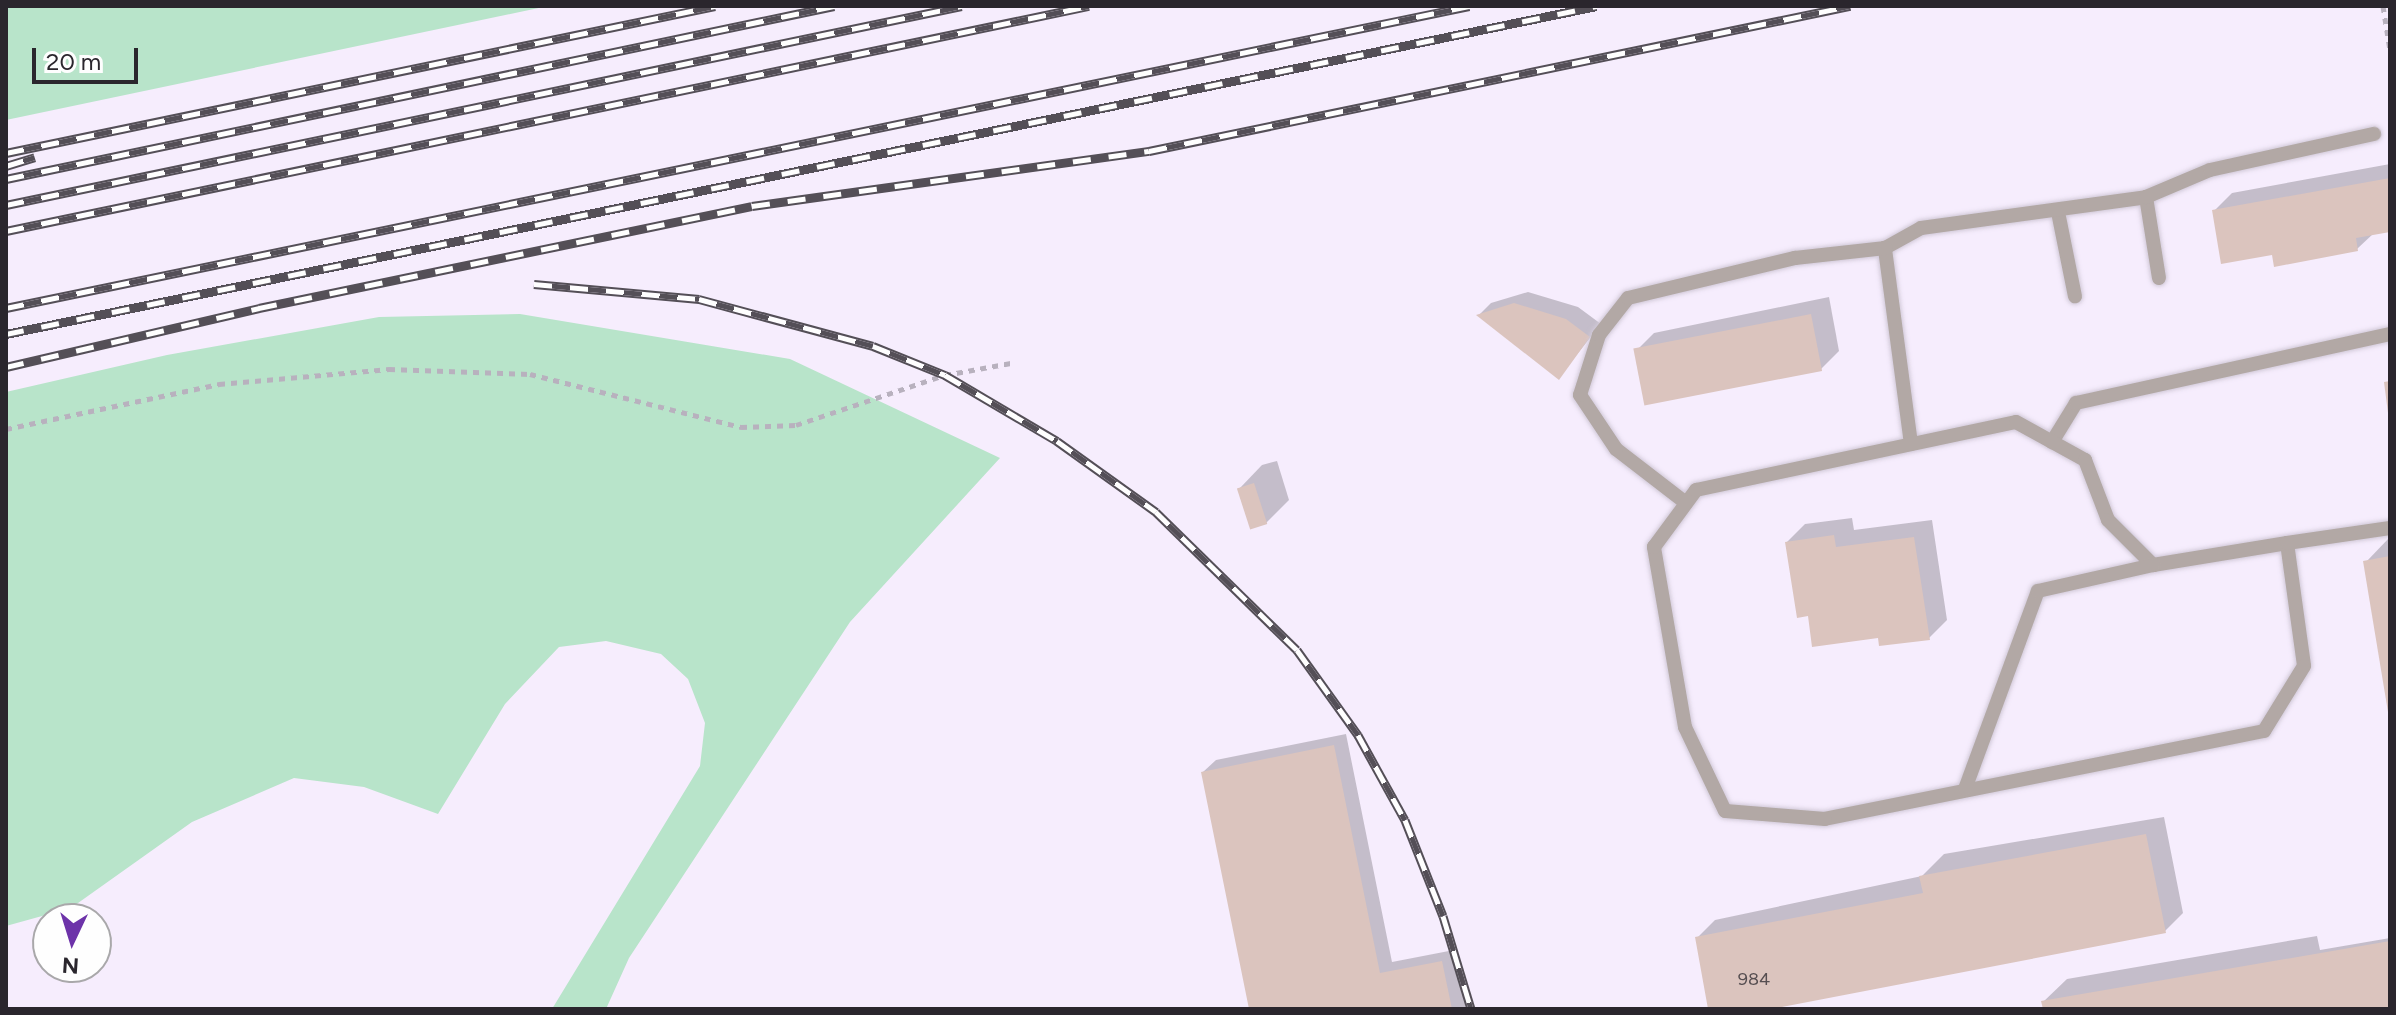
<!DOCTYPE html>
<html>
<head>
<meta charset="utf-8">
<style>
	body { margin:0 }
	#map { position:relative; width:2396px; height:1015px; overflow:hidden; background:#f6edfd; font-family:Figtree,sans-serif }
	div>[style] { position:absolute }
	.green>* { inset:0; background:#b8e4ca }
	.shadow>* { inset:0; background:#0003 }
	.building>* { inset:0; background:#dbc4be; transform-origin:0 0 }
	.path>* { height:5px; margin-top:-2.5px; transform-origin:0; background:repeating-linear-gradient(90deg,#b8b1be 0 6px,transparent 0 12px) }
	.roads { filter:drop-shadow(0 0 2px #d1c9d8) drop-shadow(0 0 2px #d1c9d8) }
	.lane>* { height:14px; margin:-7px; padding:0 7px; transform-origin:7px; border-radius:7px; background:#b2a8a5 }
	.rail>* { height:9px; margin-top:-4.5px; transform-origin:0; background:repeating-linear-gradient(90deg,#fefefe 0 18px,#544f57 0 36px); box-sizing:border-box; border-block:2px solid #544f57 }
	span { translate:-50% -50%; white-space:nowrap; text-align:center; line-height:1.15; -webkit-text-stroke:8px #fefefe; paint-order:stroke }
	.number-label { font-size:18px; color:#564e51 }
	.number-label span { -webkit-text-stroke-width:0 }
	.frame { position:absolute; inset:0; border:8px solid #2a262d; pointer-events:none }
	.north { position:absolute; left:32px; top:903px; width:80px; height:80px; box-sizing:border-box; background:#fefefe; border:2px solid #a9a8aa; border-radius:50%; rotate:184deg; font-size:22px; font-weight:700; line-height:32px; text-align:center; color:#2a262d }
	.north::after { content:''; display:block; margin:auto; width:28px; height:36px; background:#6d33a9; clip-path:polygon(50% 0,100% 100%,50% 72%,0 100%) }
	.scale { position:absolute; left:32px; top:48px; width:106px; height:36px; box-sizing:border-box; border:4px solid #2a262d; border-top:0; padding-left:10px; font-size:24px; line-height:28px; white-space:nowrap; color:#2a262d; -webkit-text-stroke:6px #fefefe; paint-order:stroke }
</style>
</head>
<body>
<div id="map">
	<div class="green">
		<i style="clip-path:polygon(6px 6px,548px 6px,6px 120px)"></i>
		<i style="clip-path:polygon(520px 314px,790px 359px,1000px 458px,850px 622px,629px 958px,606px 1009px,552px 1009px,700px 766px,705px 723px,688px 679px,661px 654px,606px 641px,559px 647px,505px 704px,438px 814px,364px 787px,294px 778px,192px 822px,71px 908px,6px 926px,6px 392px,167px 355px,379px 317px)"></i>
	</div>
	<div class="shadow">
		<i style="clip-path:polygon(2390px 164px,2390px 230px,2374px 233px,2357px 249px,2214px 211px,2232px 193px)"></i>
		<i style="clip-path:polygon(1528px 292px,1578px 307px,1601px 324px,1559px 377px,1479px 315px,1491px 303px)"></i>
		<i style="clip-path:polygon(1829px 297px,1839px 351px,1821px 369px,1636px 351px,1654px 333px)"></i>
		<i style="clip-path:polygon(1277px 461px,1289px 500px,1266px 523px,1239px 489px,1262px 465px)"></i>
		<i style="clip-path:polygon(1852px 518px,1854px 530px,1932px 520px,1947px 620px,1929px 638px,1879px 636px,1809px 614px,1787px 542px,1805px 524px)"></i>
		<i style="clip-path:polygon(2389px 538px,2390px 538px,2390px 710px,2366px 562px)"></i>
		<i style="clip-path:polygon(1346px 734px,1392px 962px,1454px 950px,1466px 1009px,1251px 1009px,1203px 772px,1216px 760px)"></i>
		<i style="clip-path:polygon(2164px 817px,2183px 913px,2165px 931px,1761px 1009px,1710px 1009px,1697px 938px,1715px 920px,1922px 876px,1944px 854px)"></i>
		<i style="clip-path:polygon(2317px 936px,2320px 950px,2390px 938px,2390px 1007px,2045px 1009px,2043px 1002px,2067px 979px)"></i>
	</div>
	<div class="building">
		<i style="clip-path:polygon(2390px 178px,2390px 232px,2356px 238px,2358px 251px,2274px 267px,2272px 255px,2221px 264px,2212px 210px)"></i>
		<i style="clip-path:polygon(1514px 303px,1566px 319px,1590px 337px,1559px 380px,1476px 315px)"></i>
		<i style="left:1811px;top:314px;width:58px;height:181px;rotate:79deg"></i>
		<i style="clip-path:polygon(2390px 381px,2390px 413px,2388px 413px,2384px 382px)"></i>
		<i style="left:1254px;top:483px;width:43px;height:18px;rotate:72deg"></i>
		<i style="clip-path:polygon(1834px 535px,1836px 547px,1914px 537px,1930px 640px,1879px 646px,1878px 638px,1812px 647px,1808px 616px,1797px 618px,1785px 542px)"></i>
		<i style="clip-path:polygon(2390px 556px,2390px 712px,2388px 712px,2363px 561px)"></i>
		<i style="clip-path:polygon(1334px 745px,1380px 973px,1442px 961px,1452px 1009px,1249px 1009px,1201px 772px)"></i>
		<i style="clip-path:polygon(2146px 834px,2166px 933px,1772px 1009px,1708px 1009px,1695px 937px,1923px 893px,1919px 876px)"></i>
		<i style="clip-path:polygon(2390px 941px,2390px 1009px,2043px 1009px,2041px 1001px)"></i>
	</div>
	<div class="path">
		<i style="left:2383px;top:6px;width:45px;rotate:81deg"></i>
		<i style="left:6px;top:429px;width:218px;rotate:-11.9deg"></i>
		<i style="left:219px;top:384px;width:171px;rotate:-5deg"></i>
		<i style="left:389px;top:369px;width:141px;rotate:2deg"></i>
		<i style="left:530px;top:374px;width:218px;rotate:14.1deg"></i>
		<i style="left:741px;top:427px;width:55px;rotate:-2.1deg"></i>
		<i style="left:796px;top:425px;width:157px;rotate:-18.6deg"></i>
		<i style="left:945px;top:375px;width:67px;rotate:-10.3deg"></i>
	</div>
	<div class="roads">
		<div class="lane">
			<i style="left:2146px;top:197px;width:82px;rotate:80.9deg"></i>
			<i style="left:2058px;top:212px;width:86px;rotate:78.6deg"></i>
			<i style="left:2052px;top:442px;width:46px;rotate:-58.4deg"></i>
			<i style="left:2076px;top:403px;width:321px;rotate:-12.4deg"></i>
			<i style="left:1911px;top:444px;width:198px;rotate:-97.6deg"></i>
			<i style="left:1885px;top:248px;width:41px;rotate:-29.1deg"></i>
			<i style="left:1921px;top:228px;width:227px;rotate:-7.8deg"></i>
			<i style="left:2146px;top:197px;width:69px;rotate:-22.9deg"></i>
			<i style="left:2210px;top:170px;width:168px;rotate:-12.4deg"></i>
			<i style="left:1686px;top:503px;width:88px;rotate:-142.4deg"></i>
			<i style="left:1616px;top:449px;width:65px;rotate:-123.7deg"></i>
			<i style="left:1580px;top:395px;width:63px;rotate:-72.4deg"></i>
			<i style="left:1599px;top:335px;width:47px;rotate:-51.9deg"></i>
			<i style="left:1628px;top:298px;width:172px;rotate:-13.5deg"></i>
			<i style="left:1795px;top:258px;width:91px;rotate:-6.3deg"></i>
			<i style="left:2287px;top:543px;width:124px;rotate:82.1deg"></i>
			<i style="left:2304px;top:666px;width:76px;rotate:121.6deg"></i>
			<i style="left:2264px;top:731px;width:448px;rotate:168.7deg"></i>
			<i style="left:1825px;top:819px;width:100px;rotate:-175.4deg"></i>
			<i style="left:1725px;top:811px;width:93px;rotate:-115.5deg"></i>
			<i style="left:1685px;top:727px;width:183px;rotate:-99.8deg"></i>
			<i style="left:1654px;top:547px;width:71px;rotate:-53.6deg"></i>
			<i style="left:1696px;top:490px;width:327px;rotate:-12deg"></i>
			<i style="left:2016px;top:422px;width:79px;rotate:28.8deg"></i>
			<i style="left:2085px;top:460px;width:64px;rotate:69deg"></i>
			<i style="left:2108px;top:520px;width:64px;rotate:45deg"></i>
			<i style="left:2153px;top:565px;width:136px;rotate:-9.3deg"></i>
			<i style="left:2287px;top:543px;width:104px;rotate:-8.3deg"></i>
			<i style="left:1965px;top:789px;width:211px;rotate:-69.8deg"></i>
			<i style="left:2038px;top:591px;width:118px;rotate:-12.7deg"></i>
		</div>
	</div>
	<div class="rail">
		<i style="left:6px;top:153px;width:724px;rotate:-11.71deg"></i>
		<i style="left:6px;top:166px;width:30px;rotate:-17deg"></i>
		<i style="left:6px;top:179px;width:846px;rotate:-11.8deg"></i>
		<i style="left:6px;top:205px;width:976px;rotate:-11.76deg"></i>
		<i style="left:6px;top:231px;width:1106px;rotate:-11.74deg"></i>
		<i style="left:534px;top:284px;width:166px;rotate:5.2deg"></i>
		<i style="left:699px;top:299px;width:180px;rotate:15.1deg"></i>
		<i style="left:873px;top:346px;width:78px;rotate:21.9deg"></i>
		<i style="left:945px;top:375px;width:130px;rotate:30.5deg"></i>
		<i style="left:1057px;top:441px;width:122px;rotate:35.6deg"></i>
		<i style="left:1156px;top:512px;width:197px;rotate:44.4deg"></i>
		<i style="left:1297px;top:650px;width:105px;rotate:54.3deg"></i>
		<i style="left:1358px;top:735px;width:97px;rotate:61.1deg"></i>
		<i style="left:1405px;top:820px;width:103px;rotate:68.4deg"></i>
		<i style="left:1443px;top:916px;width:97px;rotate:73.2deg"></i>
		<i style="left:6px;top:308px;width:1494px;rotate:-11.66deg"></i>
		<i style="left:6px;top:334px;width:1624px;rotate:-11.65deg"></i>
		<i style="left:6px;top:367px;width:260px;rotate:-13.1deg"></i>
		<i style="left:259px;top:308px;width:503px;rotate:-11.69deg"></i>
		<i style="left:752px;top:206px;width:401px;rotate:-7.9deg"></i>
		<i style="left:1149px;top:151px;width:716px;rotate:-11.69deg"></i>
	</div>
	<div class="number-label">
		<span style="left:1754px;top:979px">984</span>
	</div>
	<div class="frame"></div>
	<div class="north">N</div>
	<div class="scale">20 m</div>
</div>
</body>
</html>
